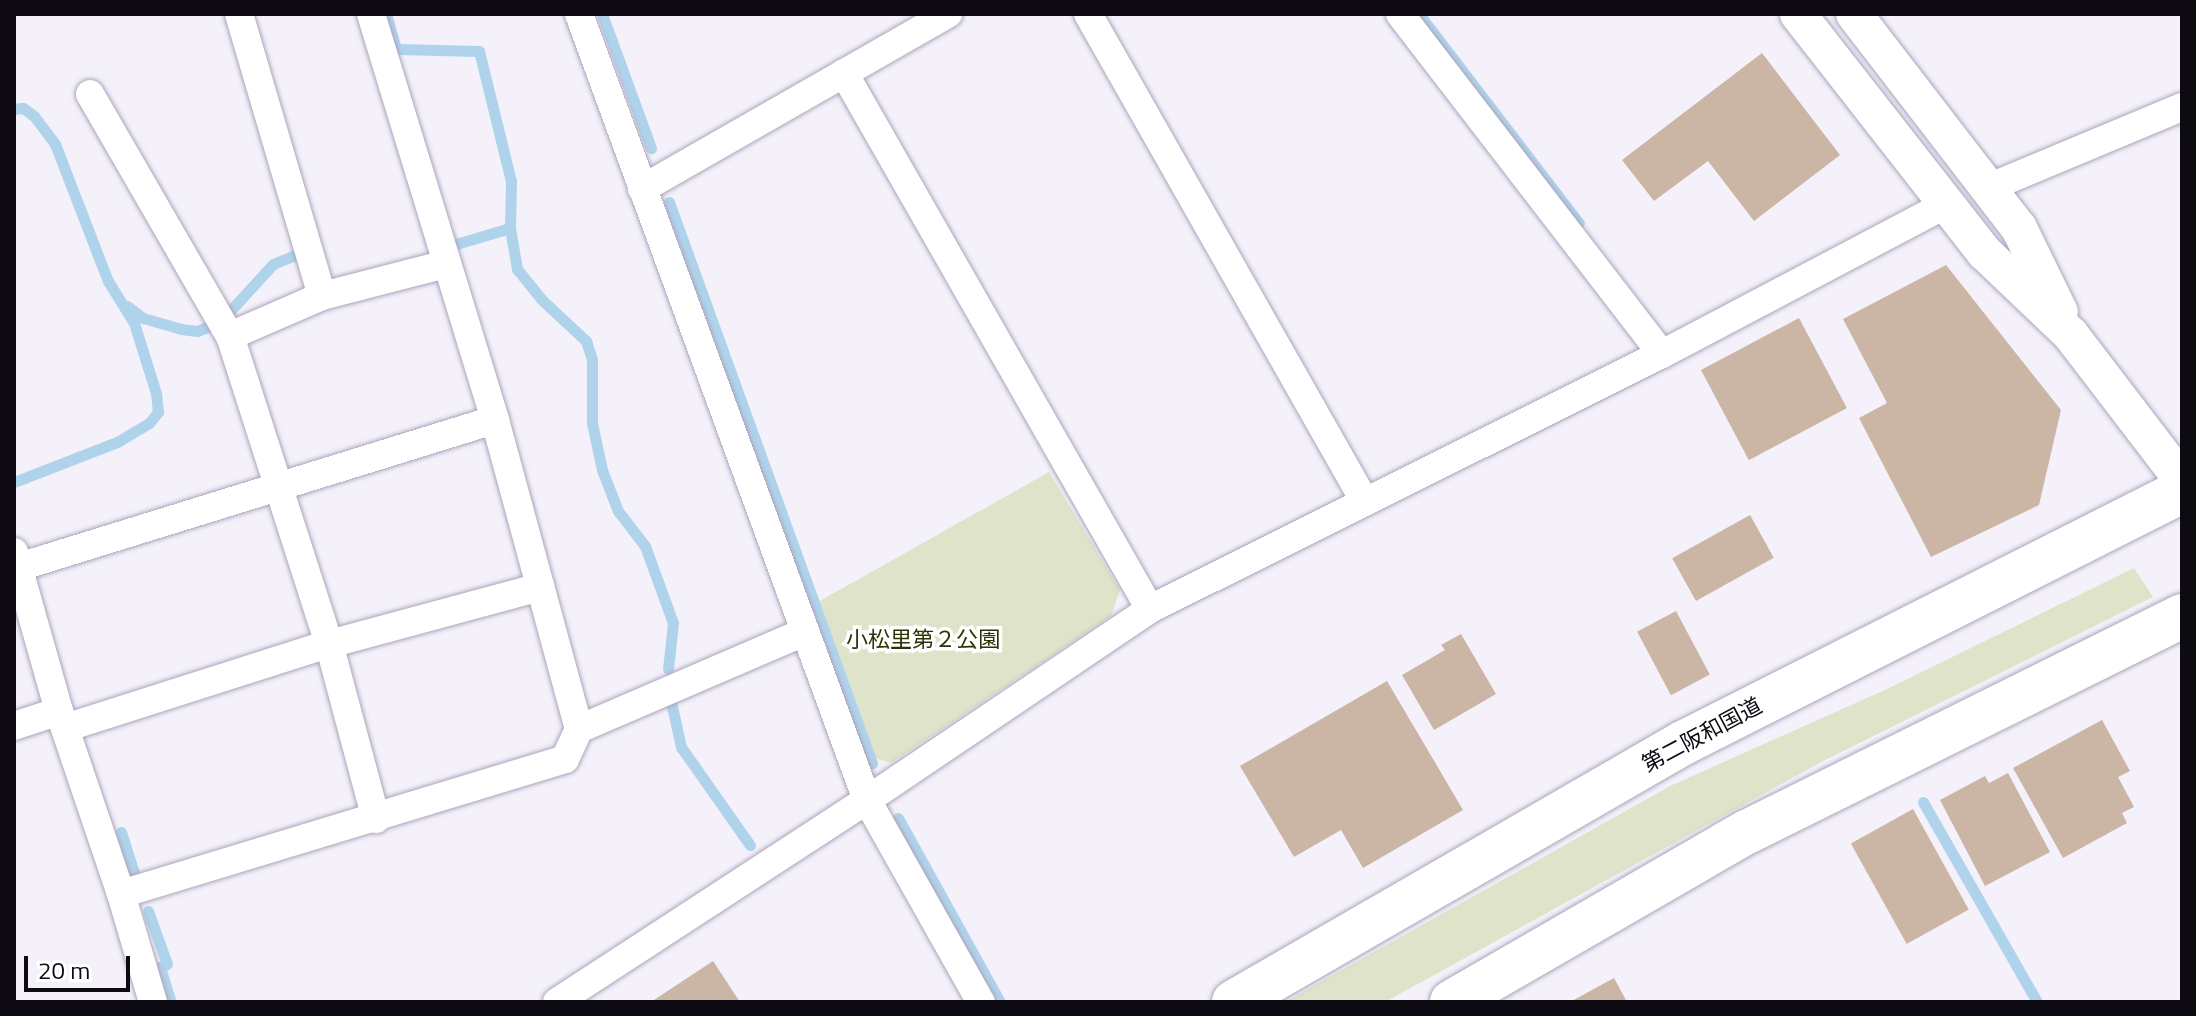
<!DOCTYPE html>
<html>
<head>
<meta charset="utf-8">
<style>
	body { margin:0 }
	#map { position:relative; width:2196px; height:1016px; overflow:hidden; background:#f4f1fb; font-family:"Titillium Web","Noto Sans JP",sans-serif }
	div>[style] { position:absolute }
	.green>* { inset:0; background:#dfe3ca }
	.stream>* { height:11px; margin:-5.5px; padding:0 5.5px; transform-origin:5.5px; border-radius:5.5px; background:#b0d3ec }
	.building>* { inset:0; background:#cbb5a4; transform-origin:0 0 }
	.roads { filter:drop-shadow(0 0 2px #aca4bb) drop-shadow(0 0 2px #aca4bb) }
	.minor>* { height:28px; margin:-14px; padding:0 14px; transform-origin:14px; border-radius:14px; background:#fff }
	.tertiary>* { height:36px; margin:-18px; padding:0 18px; transform-origin:18px; border-radius:18px; background:#fff }
	.trunk>* { height:44px; margin:-22px; padding:0 22px; transform-origin:22px; border-radius:22px; background:#fff }
	span { translate:-50% -50%; white-space:nowrap; text-align:center; line-height:1.15; -webkit-text-stroke:7px #fff; paint-order:stroke }
	.park-label { font-size:22px; color:#2e3204 }
	.street-label { font-size:22px; color:#0d0a12 }
	.frame { position:absolute; inset:0; border:16px solid #0d0a12; pointer-events:none }
	.scale { position:absolute; left:24px; top:956px; width:106px; height:36px; box-sizing:border-box; border:4px solid #0d0a12; border-top:0; padding-left:10px; font-size:24px; line-height:28px; white-space:nowrap; color:#0d0a12; -webkit-text-stroke:6px #fff; paint-order:stroke }
</style>
</head>
<body>
<div id="map">
	<div class="green">
		<i style="clip-path:polygon(1049px 472px,1120px 590px,1111px 616px,891px 763px,872px 757px,818px 602px)"></i>
		<i style="clip-path:polygon(2134px 568px,2153px 597px,1823px 761px,1385px 1002px,1285px 1002px,1670px 786px,1887px 689px)"></i>
	</div>
	<div class="stream">
		<i style="left:386px;top:14px;width:36px;rotate:74deg"></i>
		<i style="left:396px;top:49px;width:83px;rotate:1.4deg"></i>
		<i style="left:479px;top:51px;width:134px;rotate:76.2deg"></i>
		<i style="left:511px;top:181px;width:47px;rotate:91.2deg"></i>
		<i style="left:510px;top:228px;width:42px;rotate:80.3deg"></i>
		<i style="left:517px;top:269px;width:38px;rotate:51deg"></i>
		<i style="left:541px;top:299px;width:62px;rotate:43deg"></i>
		<i style="left:586px;top:341px;width:20px;rotate:72deg"></i>
		<i style="left:592px;top:360px;width:63px;rotate:90deg"></i>
		<i style="left:592px;top:423px;width:48px;rotate:78deg"></i>
		<i style="left:602px;top:470px;width:44px;rotate:68.7deg"></i>
		<i style="left:618px;top:511px;width:44px;rotate:52.4deg"></i>
		<i style="left:645px;top:546px;width:82px;rotate:70deg"></i>
		<i style="left:673px;top:623px;width:46px;rotate:96.2deg"></i>
		<i style="left:602px;top:14px;width:143px;rotate:69.9deg"></i>
		<i style="left:1419px;top:14px;width:263px;rotate:52.6deg"></i>
		<i style="left:14px;top:109px;width:9px;rotate:-6deg"></i>
		<i style="left:23px;top:108px;width:14px;rotate:36deg"></i>
		<i style="left:34px;top:116px;width:35px;rotate:53deg"></i>
		<i style="left:55px;top:144px;width:147px;rotate:68.9deg"></i>
		<i style="left:108px;top:281px;width:49px;rotate:58.2deg"></i>
		<i style="left:134px;top:323px;width:73px;rotate:72.6deg"></i>
		<i style="left:156px;top:393px;width:19px;rotate:84deg"></i>
		<i style="left:158px;top:412px;width:14px;rotate:129deg"></i>
		<i style="left:149px;top:423px;width:37px;rotate:149deg"></i>
		<i style="left:117px;top:442px;width:110px;rotate:158.8deg"></i>
		<i style="left:669px;top:202px;width:597px;rotate:70.11deg"></i>
		<i style="left:456px;top:244px;width:56px;rotate:-16.5deg"></i>
		<i style="left:127px;top:306px;width:20px;rotate:37deg"></i>
		<i style="left:143px;top:318px;width:40px;rotate:16deg"></i>
		<i style="left:181px;top:329px;width:16px;rotate:7deg"></i>
		<i style="left:197px;top:331px;width:14px;rotate:-21deg"></i>
		<i style="left:231px;top:310px;width:62px;rotate:-47.6deg"></i>
		<i style="left:273px;top:264px;width:22px;rotate:-22deg"></i>
		<i style="left:293px;top:256px;width:9px;rotate:13deg"></i>
		<i style="left:671px;top:702px;width:46px;rotate:77.5deg"></i>
		<i style="left:681px;top:747px;width:120px;rotate:54.9deg"></i>
		<i style="left:1923px;top:802px;width:230px;rotate:60.3deg"></i>
		<i style="left:898px;top:818px;width:210px;rotate:61deg"></i>
		<i style="left:121px;top:832px;width:43px;rotate:72.4deg"></i>
		<i style="left:148px;top:911px;width:56px;rotate:70.3deg"></i>
		<i style="left:167px;top:964px;width:8px;rotate:157deg"></i>
		<i style="left:160px;top:967px;width:37px;rotate:73deg"></i>
	</div>
	<div class="building">
		<i style="clip-path:polygon(1762px 53px,1840px 155px,1754px 221px,1708px 161px,1654px 201px,1622px 160px)"></i>
		<i style="clip-path:polygon(1946px 265px,2061px 410px,2039px 505px,1931px 557px,1859px 418px,1887px 403px,1843px 319px)"></i>
		<i style="left:1799px;top:318px;width:102px;height:111px;rotate:62deg"></i>
		<i style="left:1750px;top:515px;width:49px;height:89px;rotate:61deg"></i>
		<i style="left:1676px;top:611px;width:72px;height:44px;rotate:62deg"></i>
		<i style="clip-path:polygon(1461px 634px,1496px 694px,1434px 730px,1402px 675px,1445px 650px,1441px 645px)"></i>
		<i style="clip-path:polygon(1387px 681px,1463px 810px,1363px 868px,1341px 830px,1294px 857px,1240px 766px)"></i>
		<i style="clip-path:polygon(2102px 720px,2130px 771px,2118px 777px,2134px 807px,2122px 813px,2127px 823px,2063px 858px,2013px 768px)"></i>
		<i style="clip-path:polygon(2008px 773px,2050px 852px,1985px 886px,1940px 800px,1985px 776px,1989px 783px)"></i>
		<i style="left:1913px;top:809px;width:115px;height:71px;rotate:61deg"></i>
		<i style="clip-path:polygon(713px 961px,740px 1002px,651px 1002px)"></i>
		<i style="clip-path:polygon(1614px 978px,1627px 1002px,1570px 1002px)"></i>
	</div>
	<div class="roads">
		<div class="minor">
			<i style="left:239px;top:14px;width:294px;rotate:73.6deg"></i>
			<i style="left:371px;top:14px;width:425px;rotate:73deg"></i>
			<i style="left:495px;top:420px;width:320px;rotate:74.8deg"></i>
			<i style="left:579px;top:14px;width:837px;rotate:69.88deg"></i>
			<i style="left:867px;top:800px;width:232px;rotate:60.6deg"></i>
			<i style="left:1088px;top:14px;width:561px;rotate:60.42deg"></i>
			<i style="left:1400px;top:14px;width:429px;rotate:52.4deg"></i>
			<i style="left:844px;top:73px;width:617px;rotate:60.28deg"></i>
			<i style="left:90px;top:94px;width:280px;rotate:60deg"></i>
			<i style="left:1988px;top:188px;width:210px;rotate:-22.7deg"></i>
			<i style="left:642px;top:189px;width:353px;rotate:-29.8deg"></i>
			<i style="left:14px;top:552px;width:165px;rotate:74.2deg"></i>
			<i style="left:59px;top:711px;width:193px;rotate:71.3deg"></i>
			<i style="left:121px;top:894px;width:113px;rotate:73.5deg"></i>
			<i style="left:19px;top:567px;width:498px;rotate:-17.2deg"></i>
			<i style="left:14px;top:726px;width:47px;rotate:-18.4deg"></i>
			<i style="left:65px;top:728px;width:277px;rotate:-17.7deg"></i>
			<i style="left:329px;top:644px;width:219px;rotate:-15.1deg"></i>
			<i style="left:376px;top:819px;width:181px;rotate:-105deg"></i>
			<i style="left:329px;top:644px;width:324px;rotate:-107.8deg"></i>
			<i style="left:230px;top:336px;width:100px;rotate:-23.5deg"></i>
			<i style="left:322px;top:296px;width:128px;rotate:-14.5deg"></i>
			<i style="left:121px;top:894px;width:464px;rotate:-16.9deg"></i>
			<i style="left:565px;top:759px;width:33px;rotate:-65deg"></i>
			<i style="left:579px;top:729px;width:245px;rotate:-23.3deg"></i>
			<i style="left:557px;top:1002px;width:370px;rotate:-33.1deg"></i>
			<i style="left:867px;top:800px;width:341px;rotate:-34deg"></i>
			<i style="left:1150px;top:609px;width:572px;rotate:-26.48deg"></i>
			<i style="left:1662px;top:354px;width:321px;rotate:-27.8deg"></i>
		</div>
		<div class="tertiary">
			<i style="left:1798px;top:14px;width:303px;rotate:52deg"></i>
			<i style="left:1985px;top:253px;width:119px;rotate:43.6deg"></i>
			<i style="left:2071px;top:335px;width:183px;rotate:52.6deg"></i>
			<i style="left:1854px;top:14px;width:270px;rotate:52.4deg"></i>
			<i style="left:2019px;top:228px;width:93px;rotate:64deg"></i>
		</div>
		<div class="trunk">
			<i style="left:1234px;top:1002px;width:518px;rotate:-29.98deg"></i>
			<i style="left:1683px;top:743px;width:559px;rotate:-26.79deg"></i>
			<i style="left:1452px;top:1002px;width:340px;rotate:-30deg"></i>
			<i style="left:1747px;top:832px;width:486px;rotate:-26.4deg"></i>
		</div>
	</div>
	<div class="park-label">
		<span style="left:923px;top:640px">小松里第２公園</span>
	</div>
	<div class="street-label">
		<span style="left:1702px;top:735px;rotate:-28deg">第二阪和国道</span>
	</div>
	<div class="frame"></div>
	<div class="scale">20 m</div>
</div>
</body>
</html>
